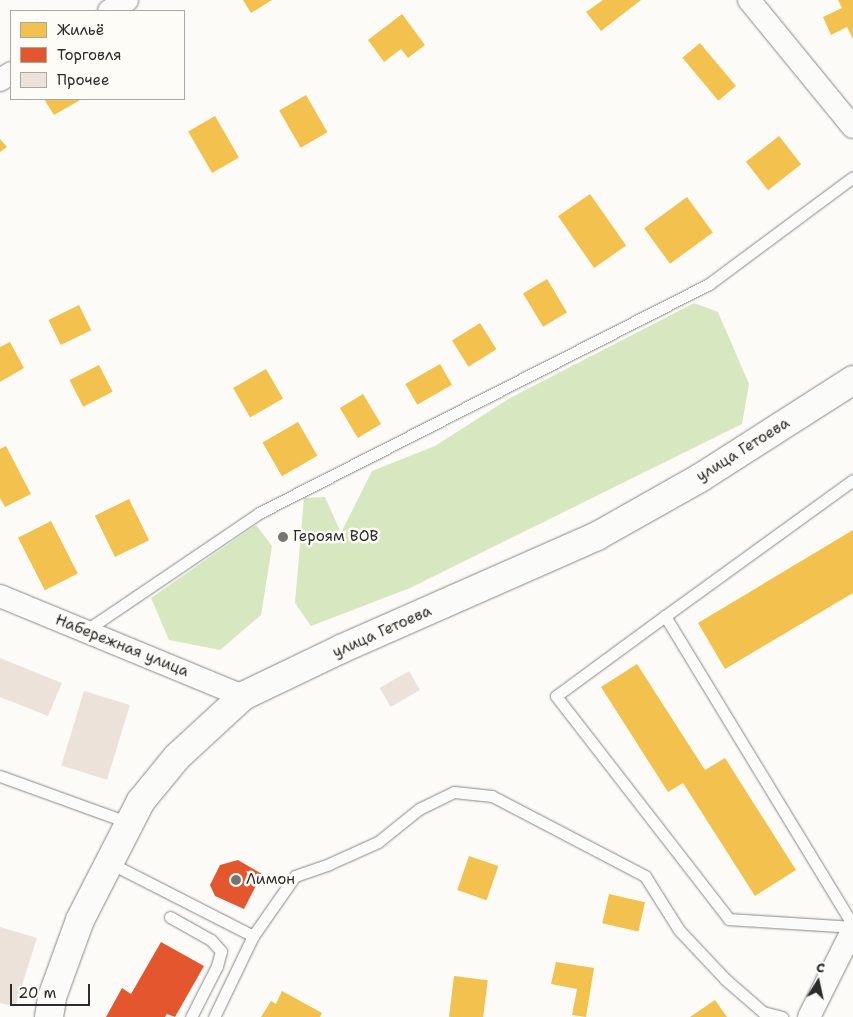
<!DOCTYPE html>
<html>
<head>
<meta charset="utf-8">
<style>
	body { margin:0 }
	#map { position:relative; width:853px; height:1017px; overflow:hidden; background:#fcfbf8; font-family:"Shantell Sans",sans-serif }
	div>[style] { position:absolute }
	.green>* { inset:0; background:#d7e7bf }
	.homes>* { inset:0; background:#f2c14e; transform-origin:0 0 }
	.shops>* { inset:0; background:#e4572e }
	.building>* { inset:0; background:#ece2da; transform-origin:0 0 }
	.roads { filter:drop-shadow(0 0 1px #898987) drop-shadow(0 0 1px #898987) }
	.service>* { height:11px; margin:-5.5px; padding:0 5.5px; transform-origin:5.5px; border-radius:5.5px; background:#fbfbf9 }
	.minor>* { height:22px; margin:-11px; padding:0 11px; transform-origin:11px; border-radius:11px; background:#fbfbf9 }
	.tertiary>* { height:28px; margin:-14px; padding:0 14px; transform-origin:14px; border-radius:14px; background:#fbfbf9 }
	.dots>* { width:14px; height:14px; translate:-50% -50%; box-sizing:border-box; border:2px solid #fdfcf7; border-radius:50% }
	span { translate:-50% -50%; white-space:nowrap; text-align:center; line-height:1.15; -webkit-text-stroke:5px #fdfcf7; paint-order:stroke }
	.street-label { font-size:15px; color:#2b2b2b }
	.poi-label { font-size:15px; color:#2b2b2b }
	.left { translate:0 -50%; text-align:left }
	.legend { position:absolute; left:10px; top:10px; width:175px; height:90px; box-sizing:border-box; background:#fdfcf7; border:1px solid #a9a8a5; margin:0; padding:6px 9px; list-style:none; font-size:15px; color:#2b2b2b }
	.legend li { display:flex; align-items:center; gap:10px; height:25px }
	.legend b { width:25px; border:1px solid #a9a8a5 }
	.north { position:absolute; left:793px; top:957px; width:50px; height:50px; -webkit-text-stroke:4px #fdfcf7; paint-order:stroke; rotate:10deg; font-size:14px; font-weight:700; line-height:20px; text-align:center; color:#2b2b2b }
	.north::after { content:''; display:block; margin:auto; width:18px; height:22px; background:#2b2b2b; clip-path:polygon(50% 0,100% 100%,50% 72%,0 100%) }
	.scale { position:absolute; left:10px; top:984px; width:80px; height:22px; box-sizing:border-box; border:2px solid #2b2b2b; border-top:0; padding-left:6px; font-size:15px; line-height:18px; white-space:nowrap; color:#2b2b2b; -webkit-text-stroke:4px #fdfcf7; paint-order:stroke }
</style>
</head>
<body>
<div id="map">
	<div class="green">
		<i style="clip-path:polygon(694px 303px,718px 312px,749px 384px,742px 424px,410px 588px,311px 626px,295px 603px,304px 498px,325px 497px,341px 533px,372px 471px,435px 446px,510px 398px)"></i>
		<i style="clip-path:polygon(256px 525px,272px 546px,261px 615px,220px 650px,169px 640px,151px 598px)"></i>
	</div>
	<div class="homes">
		<i style="clip-path:polygon(243px 0,272px 0,251px 13px)"></i>
		<i style="clip-path:polygon(603px 0,641px 0,601px 31px,586px 12px)"></i>
		<i style="clip-path:polygon(838px 0,853px 0,853px 39px,847px 27px,831px 35px,823px 17px,842px 8px)"></i>
		<i style="clip-path:polygon(402px 14px,425px 45px,408px 58px,401px 49px,384px 62px,368px 40px)"></i>
		<i style="left:700px;top:43px;width:56px;height:23px;rotate:50deg"></i>
		<i style="left:306px;top:95px;width:43px;height:31px;rotate:60deg"></i>
		<i style="clip-path:polygon(44px 99px,82px 99px,54px 115px)"></i>
		<i style="left:215px;top:116px;width:48px;height:31px;rotate:60deg"></i>
		<i style="left:779px;top:136px;width:36px;height:42px;rotate:52deg"></i>
		<i style="clip-path:polygon(0 139px,7px 147px,0 152px)"></i>
		<i style="left:590px;top:194px;width:63px;height:39px;rotate:55deg"></i>
		<i style="left:687px;top:197px;width:44px;height:53px;rotate:54deg"></i>
		<i style="left:547px;top:279px;width:39px;height:28px;rotate:59deg"></i>
		<i style="left:79px;top:305px;width:28px;height:34px;rotate:64deg"></i>
		<i style="left:480px;top:323px;width:31px;height:33px;rotate:58deg"></i>
		<i style="clip-path:polygon(10px 342px,24px 368px,0 382px,0 347px)"></i>
		<i style="left:440px;top:364px;width:24px;height:40px;rotate:60deg"></i>
		<i style="left:99px;top:365px;width:30px;height:33px;rotate:63deg"></i>
		<i style="left:266px;top:369px;width:34px;height:38px;rotate:60deg"></i>
		<i style="left:363px;top:394px;width:35px;height:27px;rotate:59deg"></i>
		<i style="left:298px;top:422px;width:39px;height:41px;rotate:60deg"></i>
		<i style="clip-path:polygon(6px 446px,31px 494px,5px 507px,0 498px,0 449px)"></i>
		<i style="left:129px;top:499px;width:46px;height:38px;rotate:64deg"></i>
		<i style="left:51px;top:521px;width:59px;height:37px;rotate:63deg"></i>
		<i style="clip-path:polygon(853px 530px,853px 593px,725px 669px,698px 623px)"></i>
		<i style="clip-path:polygon(637px 664px,705px 770px,725px 758px,796px 870px,755px 896px,683px 783px,668px 792px,601px 687px)"></i>
		<i style="left:469px;top:856px;width:31px;height:36px;rotate:19deg"></i>
		<i style="left:609px;top:894px;width:37px;height:30px;rotate:13deg"></i>
		<i style="clip-path:polygon(556px 962px,594px 968px,586px 1017px,572px 1015px,577px 989px,551px 984px)"></i>
		<i style="left:454px;top:976px;width:34px;height:41px;rotate:7deg"></i>
		<i style="clip-path:polygon(282px 991px,322px 1013px,320px 1017px,261px 1017px,271px 1001px,276px 1004px)"></i>
		<i style="clip-path:polygon(715px 1000px,727px 1017px,690px 1017px)"></i>
	</div>
	<div class="shops">
		<i style="clip-path:polygon(238px 860px,262px 874px,244px 909px,215px 896px,210px 885px,220px 865px)"></i>
		<i style="clip-path:polygon(161px 942px,204px 966px,175px 1017px,167px 1014px,165px 1017px,106px 1017px,122px 988px,131px 994px)"></i>
	</div>
	<div class="building">
		<i style="clip-path:polygon(0 658px,62px 683px,48px 716px,0 697px)"></i>
		<i style="left:409px;top:671px;width:22px;height:34px;rotate:60deg"></i>
		<i style="left:84px;top:691px;width:48px;height:78px;rotate:17deg"></i>
		<i style="clip-path:polygon(0 927px,37px 938px,15px 1007px,0 1003px)"></i>
	</div>
	<div class="roads">
		<div class="service">
			<i style="left:853px;top:480px;width:232px;rotate:144.1deg"></i>
			<i style="left:665px;top:616px;width:362px;rotate:58.7deg"></i>
			<i style="left:665px;top:616px;width:135px;rotate:143.7deg"></i>
			<i style="left:556px;top:696px;width:282px;rotate:52.2deg"></i>
			<i style="left:729px;top:919px;width:124px;rotate:3.7deg"></i>
			<i style="left:85px;top:631px;width:210px;rotate:-34.1deg"></i>
			<i style="left:259px;top:513px;width:505px;rotate:-26.97deg"></i>
			<i style="left:709px;top:284px;width:179px;rotate:-36.6deg"></i>
			<i style="left:0;top:776px;width:138px;rotate:19.9deg"></i>
			<i style="left:110px;top:863px;width:161px;rotate:27deg"></i>
			<i style="left:253px;top:936px;width:90px;rotate:115.7deg"></i>
			<i style="left:170px;top:917px;width:47px;rotate:29.3deg"></i>
			<i style="left:211px;top:940px;width:15px;rotate:48deg"></i>
			<i style="left:221px;top:951px;width:16px;rotate:105deg"></i>
			<i style="left:217px;top:966px;width:57px;rotate:117deg"></i>
			<i style="left:253px;top:936px;width:73px;rotate:-55deg"></i>
			<i style="left:295px;top:876px;width:36px;rotate:-19deg"></i>
			<i style="left:329px;top:864px;width:54px;rotate:-24.2deg"></i>
			<i style="left:378px;top:842px;width:53px;rotate:-38.8deg"></i>
			<i style="left:419px;top:809px;width:39px;rotate:-26deg"></i>
			<i style="left:454px;top:792px;width:38px;rotate:6deg"></i>
			<i style="left:492px;top:796px;width:173px;rotate:27.6deg"></i>
			<i style="left:645px;top:876px;width:64px;rotate:57.8deg"></i>
			<i style="left:679px;top:930px;width:67px;rotate:46.8deg"></i>
			<i style="left:725px;top:979px;width:50px;rotate:41deg"></i>
			<i style="left:763px;top:1012px;width:20px;rotate:15deg"></i>
		</div>
		<div class="minor">
			<i style="left:749px;top:0;width:164px;rotate:50.7deg"></i>
			<i style="left:109px;top:11px;width:21px;rotate:-31deg"></i>
			<i style="left:0;top:80px;width:13px;rotate:-32deg"></i>
			<i style="left:0;top:596px;width:263px;rotate:22.4deg"></i>
			<i style="left:809px;top:1017px;width:98px;rotate:-63.4deg"></i>
		</div>
		<div class="tertiary">
			<i style="left:49px;top:1017px;width:20px;rotate:-81deg"></i>
			<i style="left:52px;top:997px;width:82px;rotate:-70deg"></i>
			<i style="left:80px;top:920px;width:134px;rotate:-62.9deg"></i>
			<i style="left:141px;top:801px;width:57px;rotate:-50.7deg"></i>
			<i style="left:177px;top:757px;width:90px;rotate:-42.7deg"></i>
			<i style="left:243px;top:696px;width:109px;rotate:-25.6deg"></i>
			<i style="left:341px;top:649px;width:280px;rotate:-23.8deg"></i>
			<i style="left:597px;top:536px;width:118px;rotate:-29.4deg"></i>
			<i style="left:700px;top:478px;width:182px;rotate:-32.6deg"></i>
		</div>
	</div>
	<div class="dots">
		<i style="left:283px;top:537px;background:#747473"></i>
		<i style="left:236px;top:880px;background:#747473"></i>
	</div>
	<div class="street-label">
		<span style="left:743px;top:450px;rotate:-32deg">улица Гетоева</span>
		<span style="left:382px;top:632px;rotate:-24deg">улица Гетоева</span>
		<span style="left:122px;top:646px;rotate:22deg">Набережная улица</span>
	</div>
	<div class="poi-label">
		<span class="left" style="left:293px;top:537px">Героям ВОВ</span>
		<span class="left" style="left:246px;top:880px">Лимон</span>
	</div>
	<ul class="legend">
	<li><b style="height:14px;background:#f2c14e"></b>Жильё</li>
	<li><b style="height:14px;background:#e4572e"></b>Торговля</li>
	<li><b style="height:14px;background:#ece2da"></b>Прочее</li>
	</ul>
	<div class="north">С</div>
	<div class="scale">20 m</div>
</div>
</body>
</html>
